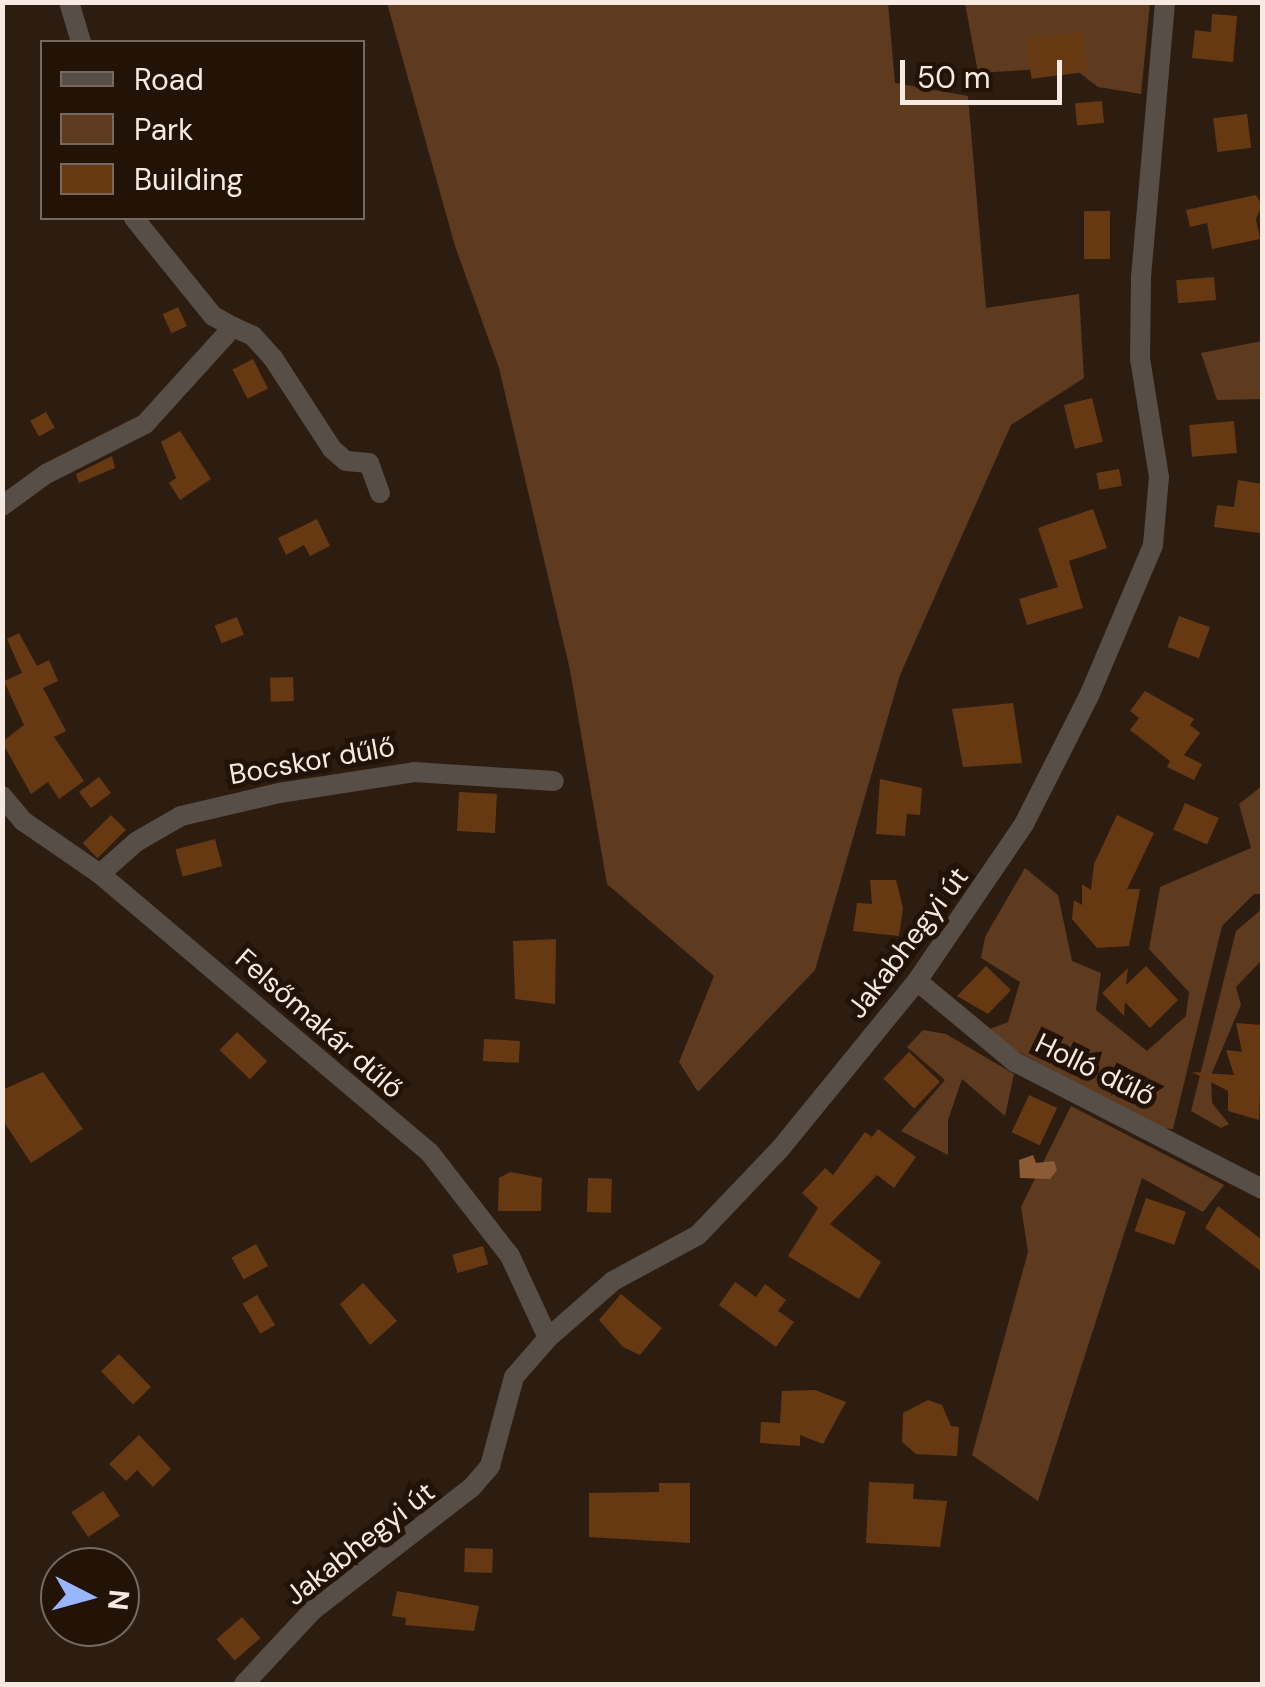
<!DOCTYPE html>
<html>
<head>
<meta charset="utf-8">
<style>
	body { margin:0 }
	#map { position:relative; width:1265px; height:1687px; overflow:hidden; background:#2d1d10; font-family:"DM Sans",sans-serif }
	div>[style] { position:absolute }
	.green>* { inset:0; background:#5e3b1f }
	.water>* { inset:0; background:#8b5b36 }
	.building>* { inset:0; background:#673913; transform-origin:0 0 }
	.minor>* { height:20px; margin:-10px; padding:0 10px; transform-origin:10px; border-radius:10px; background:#574e48 }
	span { translate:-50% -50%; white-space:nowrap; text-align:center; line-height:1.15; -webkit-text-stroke:10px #231307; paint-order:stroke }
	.street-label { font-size:28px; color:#f6eae2 }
	.frame { position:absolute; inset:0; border:5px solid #f6eae2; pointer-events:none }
	.legend { position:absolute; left:40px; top:40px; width:325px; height:180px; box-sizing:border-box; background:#231307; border:2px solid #77695f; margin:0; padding:12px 18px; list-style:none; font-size:30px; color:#f6eae2 }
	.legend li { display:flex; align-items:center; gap:20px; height:50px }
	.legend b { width:50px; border:2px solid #77695f }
	.north { position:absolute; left:40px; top:1547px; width:100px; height:100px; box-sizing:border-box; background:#231307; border:2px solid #77695f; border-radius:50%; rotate:96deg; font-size:28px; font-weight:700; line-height:40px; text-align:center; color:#f6eae2 }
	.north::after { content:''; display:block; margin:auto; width:35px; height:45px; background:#98b5fd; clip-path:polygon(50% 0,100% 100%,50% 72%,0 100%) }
	.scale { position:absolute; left:900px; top:60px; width:162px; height:45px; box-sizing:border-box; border:5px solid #f6eae2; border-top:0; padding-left:12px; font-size:30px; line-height:35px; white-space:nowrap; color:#f6eae2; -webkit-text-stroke:8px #231307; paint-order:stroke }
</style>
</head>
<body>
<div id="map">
	<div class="green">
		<i style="clip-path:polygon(387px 3px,888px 3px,895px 83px,968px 96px,986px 308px,1079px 294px,1084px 378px,1011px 425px,900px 675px,815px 970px,698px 1092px,679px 1062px,714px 976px,607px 884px,570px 670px,499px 368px,455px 246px)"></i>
		<i style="clip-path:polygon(965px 3px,1150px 3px,1141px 94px,1098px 87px,1072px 67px,978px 73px)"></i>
		<i style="clip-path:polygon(1262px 341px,1262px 399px,1217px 400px,1201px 353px)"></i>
		<i style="clip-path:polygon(1262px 786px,1262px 894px,1254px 894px,1222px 926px,1173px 1129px,1159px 1128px,982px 1032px,1008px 1022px,1020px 982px,981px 958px,985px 937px,1025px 868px,1058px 895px,1072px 961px,1101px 973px,1096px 1010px,1147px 1051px,1186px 1016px,1189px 992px,1149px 949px,1160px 887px,1251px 848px,1239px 804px)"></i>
		<i style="clip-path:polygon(1262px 909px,1262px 960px,1236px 987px,1241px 1005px,1211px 1075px,1212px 1103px,1229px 1124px,1221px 1128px,1191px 1111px,1236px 931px)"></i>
		<i style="clip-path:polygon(923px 1030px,946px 1034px,1014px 1074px,1005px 1116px,962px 1079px,948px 1120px,948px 1155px,901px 1131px,945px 1080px,907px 1047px)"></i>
		<i style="clip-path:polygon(1071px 1106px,1224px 1185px,1203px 1212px,1142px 1178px,1038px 1501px,972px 1455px,1028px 1252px,1021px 1207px)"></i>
	</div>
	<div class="water">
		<i style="clip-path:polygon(1033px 1155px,1036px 1163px,1054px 1161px,1057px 1170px,1050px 1179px,1020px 1178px,1019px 1160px)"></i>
	</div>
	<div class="building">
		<i style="clip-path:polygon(1212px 14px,1237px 16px,1233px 62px,1192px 58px,1195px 30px,1211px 32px)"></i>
		<i style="left:1083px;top:31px;width:41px;height:57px;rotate:83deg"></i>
		<i style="left:1102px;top:101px;width:22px;height:27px;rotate:85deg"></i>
		<i style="left:1247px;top:114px;width:34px;height:34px;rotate:83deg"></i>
		<i style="clip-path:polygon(1256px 195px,1262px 205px,1256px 219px,1260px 239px,1212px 249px,1207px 223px,1190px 227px,1186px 210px)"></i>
		<i style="left:1084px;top:211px;width:26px;height:48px"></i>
		<i style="left:1214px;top:277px;width:23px;height:38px;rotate:85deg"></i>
		<i style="left:178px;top:307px;width:21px;height:17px;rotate:65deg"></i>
		<i style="left:253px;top:359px;width:33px;height:23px;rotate:63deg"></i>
		<i style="left:1092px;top:398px;width:45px;height:29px;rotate:76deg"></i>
		<i style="left:46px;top:412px;width:18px;height:18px;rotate:61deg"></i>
		<i style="left:1234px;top:421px;width:32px;height:45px;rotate:85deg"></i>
		<i style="clip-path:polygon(180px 431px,211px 479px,180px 500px,169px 483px,176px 478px,161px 442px)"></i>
		<i style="clip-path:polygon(112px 456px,115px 468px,79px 483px,76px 474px)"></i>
		<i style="left:1119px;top:469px;width:17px;height:23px;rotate:80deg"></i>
		<i style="clip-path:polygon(1238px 480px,1262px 484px,1260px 533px,1214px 527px,1217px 505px,1234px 507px)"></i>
		<i style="clip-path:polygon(1093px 509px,1107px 548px,1069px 561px,1083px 608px,1027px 625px,1019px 599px,1058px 587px,1038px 528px)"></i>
		<i style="clip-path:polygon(317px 519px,330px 546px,310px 556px,304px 545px,286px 555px,278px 538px)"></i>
		<i style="left:1179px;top:616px;width:33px;height:33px;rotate:20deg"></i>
		<i style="left:237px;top:617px;width:19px;height:24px;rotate:69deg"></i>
		<i style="clip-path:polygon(19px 633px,37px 666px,49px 660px,58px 681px,43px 688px,66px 731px,54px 737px,84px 781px,59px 799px,48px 782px,31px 794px,2px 742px,24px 725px,4px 681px,22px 673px,7px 639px)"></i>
		<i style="left:293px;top:677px;width:24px;height:23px;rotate:88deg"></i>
		<i style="clip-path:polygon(1145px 691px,1194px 719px,1190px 725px,1200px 733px,1184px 755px,1202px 764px,1194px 780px,1167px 767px,1170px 761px,1130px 730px,1139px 718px,1130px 711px)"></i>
		<i style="clip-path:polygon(1013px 703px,1022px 763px,963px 767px,952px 709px)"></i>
		<i style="left:99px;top:777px;width:20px;height:25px;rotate:53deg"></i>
		<i style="clip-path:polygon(880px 779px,922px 788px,920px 815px,907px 814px,905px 836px,876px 834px)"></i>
		<i style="left:459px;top:792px;width:38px;height:39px;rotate:3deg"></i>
		<i style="left:1185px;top:803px;width:37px;height:29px;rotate:24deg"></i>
		<i style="left:111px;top:815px;width:21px;height:40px;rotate:45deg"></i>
		<i style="clip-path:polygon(1117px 815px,1154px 833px,1127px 889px,1140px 889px,1129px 946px,1097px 948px,1072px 919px,1074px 900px,1082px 905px,1082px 884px,1091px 890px,1094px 864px)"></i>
		<i style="left:215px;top:839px;width:28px;height:41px;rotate:75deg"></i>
		<i style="clip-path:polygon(870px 880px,896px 880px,903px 908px,899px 936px,853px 931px,857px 903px,872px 904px)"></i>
		<i style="clip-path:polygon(556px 939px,555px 1004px,515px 999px,513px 941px)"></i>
		<i style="clip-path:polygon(986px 966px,1011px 990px,988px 1014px,957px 996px)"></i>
		<i style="clip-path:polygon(1146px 966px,1178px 1000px,1150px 1028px,1125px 1002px,1124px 1016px,1102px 993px,1128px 968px,1126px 985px)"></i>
		<i style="clip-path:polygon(1236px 1023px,1262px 1025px,1259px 1120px,1228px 1111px,1228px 1091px,1192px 1072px,1234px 1075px,1226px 1050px,1242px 1052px)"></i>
		<i style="left:237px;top:1032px;width:42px;height:25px;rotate:44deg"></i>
		<i style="left:484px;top:1039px;width:36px;height:22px;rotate:3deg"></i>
		<i style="left:909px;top:1052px;width:43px;height:37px;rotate:44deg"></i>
		<i style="clip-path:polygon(43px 1072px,83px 1129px,31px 1163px,2px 1119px,2px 1090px)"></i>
		<i style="left:1029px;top:1095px;width:31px;height:41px;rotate:25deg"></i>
		<i style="clip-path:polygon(878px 1129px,916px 1157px,894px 1188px,877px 1175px,830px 1224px,881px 1262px,859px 1299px,788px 1256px,818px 1208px,802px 1193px,825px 1168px,833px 1175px,865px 1132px,872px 1137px)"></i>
		<i style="clip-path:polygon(510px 1172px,542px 1178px,541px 1211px,498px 1211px,499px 1178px)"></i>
		<i style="left:588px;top:1178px;width:24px;height:34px;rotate:2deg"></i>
		<i style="left:1146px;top:1198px;width:42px;height:35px;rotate:19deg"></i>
		<i style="clip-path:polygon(1218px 1206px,1262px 1240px,1262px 1272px,1205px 1228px)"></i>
		<i style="left:256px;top:1244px;width:25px;height:28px;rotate:61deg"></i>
		<i style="left:483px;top:1246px;width:19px;height:32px;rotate:74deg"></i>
		<i style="clip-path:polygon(735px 1282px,756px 1297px,765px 1284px,786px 1300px,778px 1311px,794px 1322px,776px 1347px,719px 1305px)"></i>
		<i style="clip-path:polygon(363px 1283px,397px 1321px,370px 1345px,340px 1304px)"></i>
		<i style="clip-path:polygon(621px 1294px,662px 1328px,640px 1355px,623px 1347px,599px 1320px)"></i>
		<i style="left:257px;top:1295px;width:35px;height:17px;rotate:59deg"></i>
		<i style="left:119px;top:1354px;width:46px;height:25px;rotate:46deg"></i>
		<i style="clip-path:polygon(815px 1390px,846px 1402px,823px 1444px,800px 1435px,800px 1446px,760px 1443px,761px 1422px,780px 1423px,782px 1391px)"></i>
		<i style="clip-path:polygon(928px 1400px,942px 1405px,951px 1426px,959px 1427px,957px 1456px,916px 1454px,902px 1442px,903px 1413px)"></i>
		<i style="clip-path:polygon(139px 1435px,171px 1469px,153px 1487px,137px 1470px,126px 1481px,109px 1464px)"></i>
		<i style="clip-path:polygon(869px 1482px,914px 1484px,913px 1499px,947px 1501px,940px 1547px,866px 1543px)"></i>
		<i style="clip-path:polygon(659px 1483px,690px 1483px,690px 1543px,589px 1537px,589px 1493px,659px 1492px)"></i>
		<i style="left:103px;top:1491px;width:30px;height:38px;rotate:56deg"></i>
		<i style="left:465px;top:1548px;width:28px;height:24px;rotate:2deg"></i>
		<i style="clip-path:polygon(397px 1591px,479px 1606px,474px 1631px,405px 1625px,406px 1618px,392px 1616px)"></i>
		<i style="left:242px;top:1617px;width:28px;height:34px;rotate:49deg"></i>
	</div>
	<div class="minor">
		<i style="left:69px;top:2px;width:42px;rotate:73.3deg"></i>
		<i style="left:233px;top:327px;width:22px;rotate:24deg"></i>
		<i style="left:253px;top:336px;width:30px;rotate:48deg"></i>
		<i style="left:273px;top:358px;width:108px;rotate:57deg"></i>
		<i style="left:332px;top:449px;width:18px;rotate:41deg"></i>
		<i style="left:346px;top:461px;width:23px;rotate:5deg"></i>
		<i style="left:369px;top:463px;width:32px;rotate:70deg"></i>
		<i style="left:2px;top:506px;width:54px;rotate:-36deg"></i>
		<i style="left:46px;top:474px;width:111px;rotate:-26.8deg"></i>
		<i style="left:145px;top:424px;width:131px;rotate:-47.8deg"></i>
		<i style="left:233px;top:327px;width:23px;rotate:-151deg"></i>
		<i style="left:213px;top:316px;width:126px;rotate:-128.9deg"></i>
		<i style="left:2px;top:796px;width:33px;rotate:50deg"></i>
		<i style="left:23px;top:821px;width:93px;rotate:34.5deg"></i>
		<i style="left:100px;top:874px;width:432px;rotate:40.2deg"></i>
		<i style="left:430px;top:1153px;width:130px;rotate:52.2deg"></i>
		<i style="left:510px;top:1256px;width:90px;rotate:65.1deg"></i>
		<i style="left:100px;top:874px;width:48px;rotate:-41.6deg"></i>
		<i style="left:136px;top:842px;width:52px;rotate:-30deg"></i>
		<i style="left:181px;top:816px;width:101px;rotate:-13.2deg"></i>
		<i style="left:279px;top:793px;width:137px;rotate:-8.8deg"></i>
		<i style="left:414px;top:772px;width:140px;rotate:3.7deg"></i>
		<i style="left:917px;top:981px;width:127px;rotate:39.6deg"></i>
		<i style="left:1015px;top:1062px;width:278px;rotate:27.2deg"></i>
		<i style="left:244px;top:1684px;width:101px;rotate:-47deg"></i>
		<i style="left:313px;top:1610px;width:201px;rotate:-37.7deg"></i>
		<i style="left:472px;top:1487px;width:28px;rotate:-49deg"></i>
		<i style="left:490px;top:1466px;width:92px;rotate:-74.9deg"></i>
		<i style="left:514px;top:1377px;width:52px;rotate:-48.9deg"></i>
		<i style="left:548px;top:1338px;width:86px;rotate:-41.2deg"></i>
		<i style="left:613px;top:1281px;width:97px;rotate:-28.4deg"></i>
		<i style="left:698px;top:1235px;width:119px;rotate:-46.4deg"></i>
		<i style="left:780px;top:1149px;width:217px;rotate:-50.8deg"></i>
		<i style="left:917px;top:981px;width:190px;rotate:-55.7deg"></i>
		<i style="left:1024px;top:824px;width:144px;rotate:-63.1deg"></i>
		<i style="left:1089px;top:696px;width:164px;rotate:-67deg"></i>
		<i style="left:1153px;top:545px;width:68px;rotate:-85deg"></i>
		<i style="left:1159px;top:477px;width:120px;rotate:-99.1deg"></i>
		<i style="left:1140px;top:359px;width:82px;rotate:-89.3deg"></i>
		<i style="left:1141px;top:277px;width:276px;rotate:-85deg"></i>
	</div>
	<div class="street-label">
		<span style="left:312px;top:761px;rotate:-10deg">Bocskor dűlő</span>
		<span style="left:908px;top:943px;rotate:-53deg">Jakabhegyi út</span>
		<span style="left:319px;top:1024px;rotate:41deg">Felsőmakár dűlő</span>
		<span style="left:1095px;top:1070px;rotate:26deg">Holló dűlő</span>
		<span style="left:360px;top:1544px;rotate:-38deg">Jakabhegyi út</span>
	</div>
	<div class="frame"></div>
	<ul class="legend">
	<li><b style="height:12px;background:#574e48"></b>Road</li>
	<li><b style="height:28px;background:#5e3b1f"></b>Park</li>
	<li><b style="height:28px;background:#673913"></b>Building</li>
	</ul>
	<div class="north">N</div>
	<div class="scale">50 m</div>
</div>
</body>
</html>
